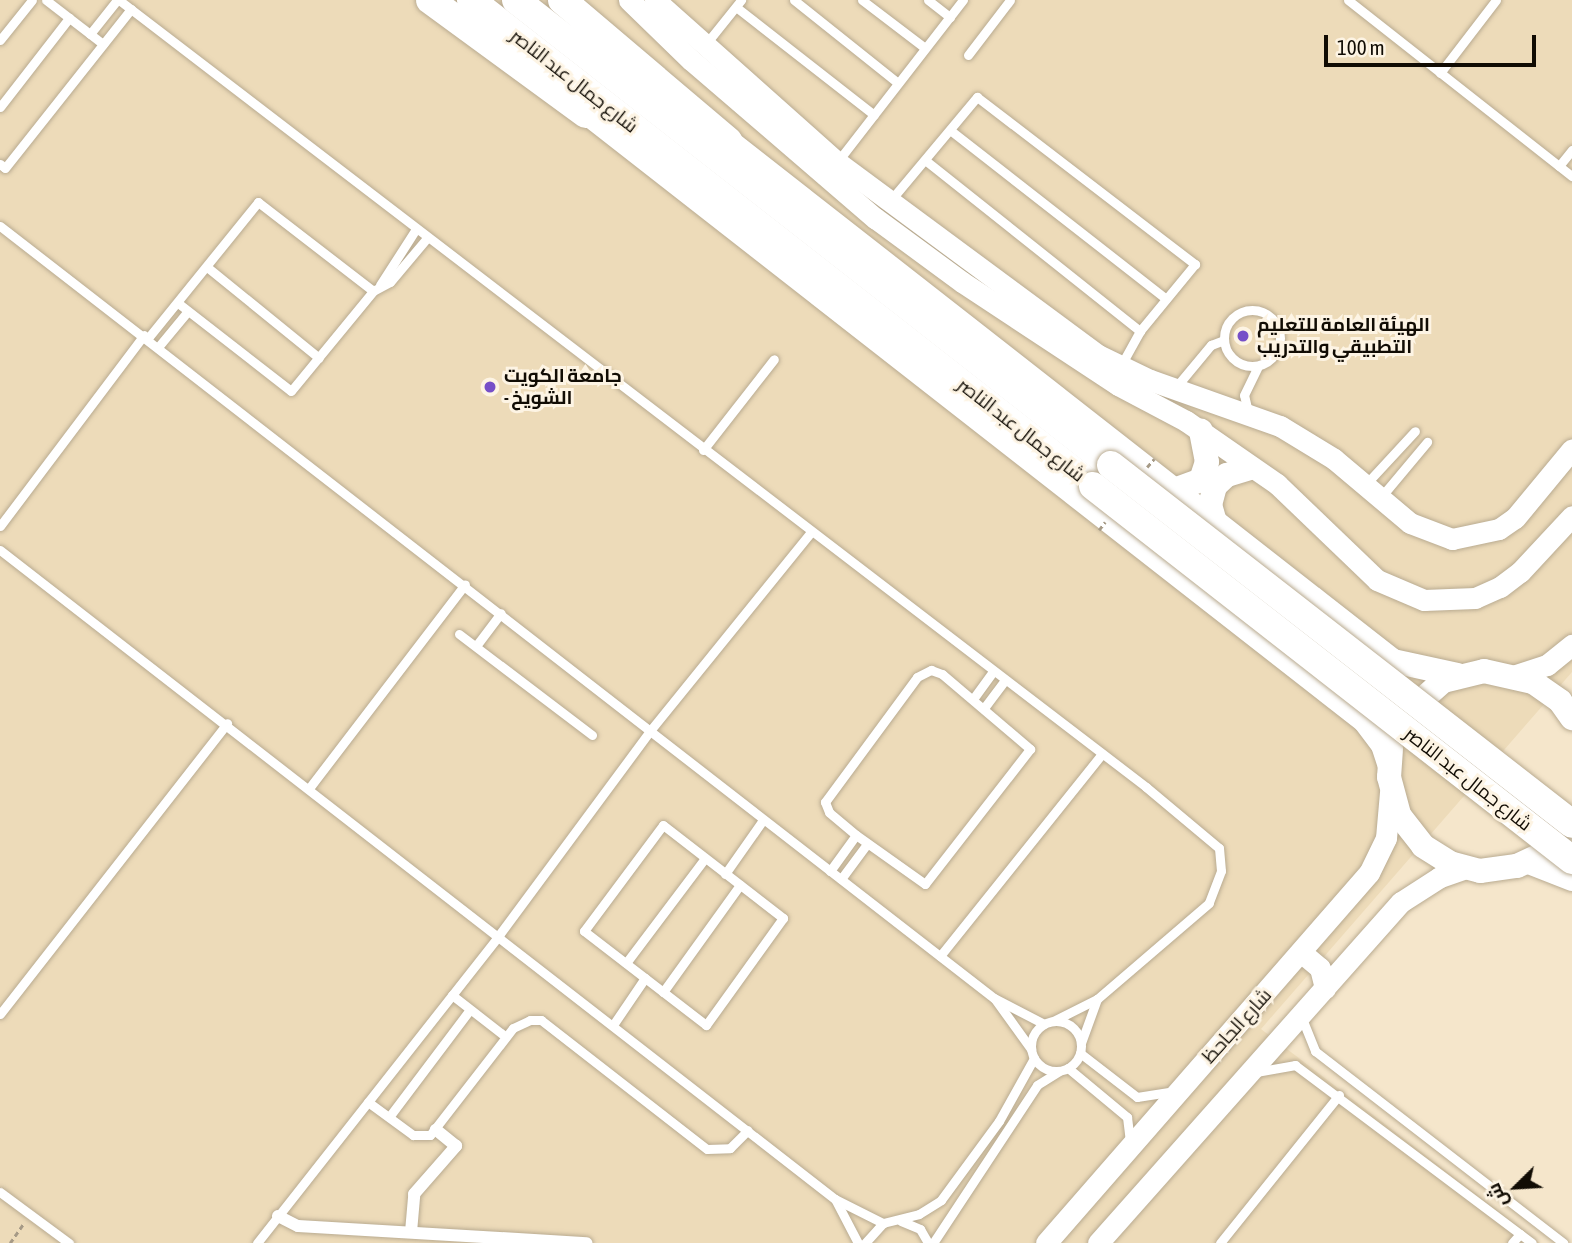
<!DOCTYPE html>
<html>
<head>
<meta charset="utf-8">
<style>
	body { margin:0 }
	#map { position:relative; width:1572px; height:1243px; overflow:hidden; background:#f5e6cb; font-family:"Asap Condensed",Cairo,sans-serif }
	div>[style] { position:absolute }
	.built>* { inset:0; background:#eddbb9 }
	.path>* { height:2.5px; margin-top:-1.25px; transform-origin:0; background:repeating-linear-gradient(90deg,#a69a86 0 5px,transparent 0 8.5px) }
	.roads { filter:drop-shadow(0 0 2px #b9ab91) drop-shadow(0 0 2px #b9ab91) }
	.service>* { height:9px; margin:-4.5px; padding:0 4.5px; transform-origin:4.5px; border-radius:4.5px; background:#fff }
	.service>.ring { margin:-4.5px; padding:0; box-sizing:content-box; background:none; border:9px solid #fff; border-radius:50% }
	.pedestrian>* { height:12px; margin:-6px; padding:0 6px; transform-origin:6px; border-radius:6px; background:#fff }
	.tertiary>* { height:21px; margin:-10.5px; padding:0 10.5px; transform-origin:10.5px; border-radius:10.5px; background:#fff }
	.secondary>* { height:24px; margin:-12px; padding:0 12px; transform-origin:12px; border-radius:12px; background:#fff }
	.trunk>* { height:28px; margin:-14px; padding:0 14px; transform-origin:14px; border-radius:14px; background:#fff }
	.path-bridge>* { height:2.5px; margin-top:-1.25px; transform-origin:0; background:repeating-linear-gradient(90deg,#a69a86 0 5px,transparent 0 8.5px) }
	.bridges { filter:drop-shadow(0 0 2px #b9ab91) drop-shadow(0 0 2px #b9ab91) }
	.trunk-bridge>* { height:28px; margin:-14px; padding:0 14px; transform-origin:14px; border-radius:14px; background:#fff }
	.dots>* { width:19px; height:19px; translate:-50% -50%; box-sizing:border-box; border:4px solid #fdf4e4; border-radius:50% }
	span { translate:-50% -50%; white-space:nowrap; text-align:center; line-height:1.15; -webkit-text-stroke:6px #fdf4e4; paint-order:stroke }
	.street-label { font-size:19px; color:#110c04 }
	.poi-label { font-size:19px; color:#110c04; font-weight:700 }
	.left { translate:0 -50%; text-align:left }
	.north { position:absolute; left:1481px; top:1152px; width:70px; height:70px; -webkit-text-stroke:5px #fdf4e4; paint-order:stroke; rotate:246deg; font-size:19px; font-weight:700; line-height:28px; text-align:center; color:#110c04 }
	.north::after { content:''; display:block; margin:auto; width:24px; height:32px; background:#110c04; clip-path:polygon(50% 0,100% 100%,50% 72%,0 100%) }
	.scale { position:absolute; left:1324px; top:35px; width:212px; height:32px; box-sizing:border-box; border:4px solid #110c04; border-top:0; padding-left:9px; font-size:21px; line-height:24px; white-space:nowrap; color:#110c04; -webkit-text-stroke:5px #fdf4e4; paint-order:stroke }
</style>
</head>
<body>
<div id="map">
	<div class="built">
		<i style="clip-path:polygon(0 0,1572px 0,1572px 672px,1261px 1029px,1540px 1243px,0 1243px)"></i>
	</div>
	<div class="path">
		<i style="left:10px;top:1243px;width:24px;rotate:-55deg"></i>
	</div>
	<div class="roads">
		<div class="service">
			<i style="left:46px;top:0;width:72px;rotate:37.7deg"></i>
			<i style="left:119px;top:0;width:1294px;rotate:37.46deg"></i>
			<i style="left:1146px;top:787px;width:95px;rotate:39.9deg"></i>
			<i style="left:1219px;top:848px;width:23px;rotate:85deg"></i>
			<i style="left:1221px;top:871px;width:34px;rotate:111deg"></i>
			<i style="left:1209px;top:903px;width:148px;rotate:139.4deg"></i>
			<i style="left:1097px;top:999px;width:49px;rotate:153.4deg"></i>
			<i style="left:794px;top:0;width:133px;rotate:38.6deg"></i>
			<i style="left:862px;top:0;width:79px;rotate:37.3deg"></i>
			<i style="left:928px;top:0;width:28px;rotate:38deg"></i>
			<i style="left:1348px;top:0;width:285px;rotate:38.2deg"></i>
			<i style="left:736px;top:7px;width:175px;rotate:38deg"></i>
			<i style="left:90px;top:34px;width:43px;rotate:-51.5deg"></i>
			<i style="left:0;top:40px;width:51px;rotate:-51.3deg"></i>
			<i style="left:705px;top:45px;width:58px;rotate:-51.3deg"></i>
			<i style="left:968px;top:55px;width:69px;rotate:-52.6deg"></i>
			<i style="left:1440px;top:73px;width:92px;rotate:-52.5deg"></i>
			<i style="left:0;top:107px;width:113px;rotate:-52.2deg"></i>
			<i style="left:950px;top:130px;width:274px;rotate:38deg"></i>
			<i style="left:925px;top:160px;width:275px;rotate:38.5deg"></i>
			<i style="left:838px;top:161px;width:204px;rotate:-52.2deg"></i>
			<i style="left:0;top:164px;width:6px;rotate:39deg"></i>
			<i style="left:5px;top:168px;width:203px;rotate:-51.6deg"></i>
			<i style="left:1559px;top:166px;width:21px;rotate:-51deg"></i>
			<i style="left:890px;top:201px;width:136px;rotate:-50.1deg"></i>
			<i style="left:977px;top:97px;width:275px;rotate:37.5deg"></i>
			<i style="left:1195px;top:264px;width:87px;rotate:129.4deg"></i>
			<i style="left:1140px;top:331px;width:39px;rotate:119deg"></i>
			<i style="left:0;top:226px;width:1259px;rotate:37.84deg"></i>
			<i style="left:994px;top:998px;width:56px;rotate:27.5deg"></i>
			<i style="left:207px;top:267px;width:144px;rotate:39.1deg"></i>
			<i style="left:380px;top:285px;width:67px;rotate:-57.3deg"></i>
			<i style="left:178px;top:303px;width:143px;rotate:37.9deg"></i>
			<i style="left:291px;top:391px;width:129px;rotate:-50.6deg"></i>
			<i style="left:373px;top:291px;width:19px;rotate:-28deg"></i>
			<i style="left:390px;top:282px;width:57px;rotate:-49.9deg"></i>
			<i class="ring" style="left:1224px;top:310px;width:47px;height:47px"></i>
			<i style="left:148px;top:338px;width:175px;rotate:-51deg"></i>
			<i style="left:258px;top:202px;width:145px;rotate:37.7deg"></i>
			<i style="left:159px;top:346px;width:45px;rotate:-50.4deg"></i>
			<i style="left:1176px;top:387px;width:55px;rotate:-50.2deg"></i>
			<i style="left:1211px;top:345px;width:14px;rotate:-21deg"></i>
			<i style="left:1248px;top:412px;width:17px;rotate:-103deg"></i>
			<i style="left:1244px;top:395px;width:32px;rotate:-64deg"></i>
			<i style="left:703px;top:450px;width:115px;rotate:-52deg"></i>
			<i style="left:1366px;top:484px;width:72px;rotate:-47.2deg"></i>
			<i style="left:1381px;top:497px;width:72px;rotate:-50.1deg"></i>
			<i style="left:0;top:526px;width:239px;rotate:-53deg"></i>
			<i style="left:0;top:550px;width:1058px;rotate:37.86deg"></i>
			<i style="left:835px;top:1199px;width:54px;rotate:26.6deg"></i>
			<i style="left:459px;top:634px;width:167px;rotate:37.2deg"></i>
			<i style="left:476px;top:646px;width:41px;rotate:-52.9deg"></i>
			<i style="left:931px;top:670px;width:12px;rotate:20deg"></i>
			<i style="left:942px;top:674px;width:116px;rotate:40.4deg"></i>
			<i style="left:1030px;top:749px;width:171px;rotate:127.9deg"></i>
			<i style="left:925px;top:884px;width:85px;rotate:-144.6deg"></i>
			<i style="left:856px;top:835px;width:35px;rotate:-140deg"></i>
			<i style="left:829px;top:812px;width:11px;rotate:-112deg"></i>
			<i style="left:825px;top:802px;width:155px;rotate:-53.6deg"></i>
			<i style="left:917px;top:677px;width:16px;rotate:-27deg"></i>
			<i style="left:973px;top:699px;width:34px;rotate:-54deg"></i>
			<i style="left:984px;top:708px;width:35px;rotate:-53deg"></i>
			<i style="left:310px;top:787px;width:255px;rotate:-52.6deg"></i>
			<i style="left:663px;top:825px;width:152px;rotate:37.8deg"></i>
			<i style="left:783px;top:918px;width:132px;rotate:125.7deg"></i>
			<i style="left:706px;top:1025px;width:154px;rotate:-142.4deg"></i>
			<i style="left:584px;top:931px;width:132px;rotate:-53.3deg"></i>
			<i style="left:830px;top:871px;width:44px;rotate:-54.2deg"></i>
			<i style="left:725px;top:874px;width:66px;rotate:-54.9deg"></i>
			<i style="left:841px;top:879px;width:44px;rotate:-53.4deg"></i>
			<i style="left:940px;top:956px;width:259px;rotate:-51.3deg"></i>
			<i style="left:626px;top:963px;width:131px;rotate:-53deg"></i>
			<i style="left:663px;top:992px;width:132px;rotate:-54.3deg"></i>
			<i style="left:452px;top:995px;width:68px;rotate:37.9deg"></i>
			<i style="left:995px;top:999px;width:62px;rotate:54.2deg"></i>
			<i style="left:0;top:1014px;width:369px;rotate:-52deg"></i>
			<i style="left:1301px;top:1016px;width:38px;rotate:68deg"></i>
			<i style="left:1315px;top:1051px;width:314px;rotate:37.7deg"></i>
			<i class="ring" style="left:1031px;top:1021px;width:41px;height:41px"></i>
			<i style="left:613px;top:1025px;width:57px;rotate:-55.8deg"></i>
			<i style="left:1081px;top:1043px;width:47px;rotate:-70deg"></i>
			<i style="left:1080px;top:1053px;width:72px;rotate:37.7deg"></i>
			<i style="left:1137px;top:1097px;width:37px;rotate:-9deg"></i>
			<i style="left:1068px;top:1068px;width:77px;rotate:39.7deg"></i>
			<i style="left:1127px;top:1117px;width:23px;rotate:83deg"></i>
			<i style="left:1256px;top:1072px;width:40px;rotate:-10deg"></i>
			<i style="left:1295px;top:1065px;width:296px;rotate:36.9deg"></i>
			<i style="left:368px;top:1102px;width:56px;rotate:36.3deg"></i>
			<i style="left:413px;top:1135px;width:17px"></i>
			<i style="left:430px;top:1135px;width:135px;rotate:-52.2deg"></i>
			<i style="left:513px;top:1028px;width:19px;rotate:-25deg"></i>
			<i style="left:530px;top:1020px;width:11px"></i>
			<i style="left:541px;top:1020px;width:210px;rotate:37.9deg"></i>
			<i style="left:707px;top:1149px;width:23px;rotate:-2deg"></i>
			<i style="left:730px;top:1148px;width:25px;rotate:-45deg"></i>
			<i style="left:389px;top:1117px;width:133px;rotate:-53deg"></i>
			<i style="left:0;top:1192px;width:86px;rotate:36.5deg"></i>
			<i style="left:835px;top:1199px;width:50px;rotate:62.4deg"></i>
			<i style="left:901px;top:1221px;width:21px;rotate:23deg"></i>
			<i style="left:920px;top:1229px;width:16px;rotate:60deg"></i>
			<i style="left:257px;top:1243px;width:392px;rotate:-51.8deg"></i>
			<i style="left:499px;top:935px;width:252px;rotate:-53.5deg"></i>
			<i style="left:649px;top:732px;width:256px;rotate:-51deg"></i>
			<i style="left:865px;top:1243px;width:27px;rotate:-48deg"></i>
			<i style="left:883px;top:1223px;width:37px;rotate:-14deg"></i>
			<i style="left:919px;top:1214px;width:26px;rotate:-32deg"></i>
			<i style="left:941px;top:1200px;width:98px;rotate:-53.7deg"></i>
			<i style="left:999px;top:1121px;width:72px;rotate:-60.9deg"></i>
			<i style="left:933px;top:1243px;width:189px;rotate:-56.6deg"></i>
			<i style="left:1037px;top:1085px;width:26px;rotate:-32deg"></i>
			<i style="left:1220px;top:1243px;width:190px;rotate:-51.2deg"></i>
			<i style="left:1512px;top:1243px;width:12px;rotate:-48deg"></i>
		</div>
		<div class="pedestrian">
			<i style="left:278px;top:1216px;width:22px;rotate:27deg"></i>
			<i style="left:298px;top:1226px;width:289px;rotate:3.4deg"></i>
			<i style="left:411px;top:1232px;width:38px;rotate:-85deg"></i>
			<i style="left:414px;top:1194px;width:64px;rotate:-48.8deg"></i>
			<i style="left:456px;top:1146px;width:26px;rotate:-141deg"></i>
		</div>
		<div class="tertiary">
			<i style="left:629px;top:0;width:86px;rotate:44.1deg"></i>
			<i style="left:691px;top:60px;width:243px;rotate:40.7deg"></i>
			<i style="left:875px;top:218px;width:108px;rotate:36.3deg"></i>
			<i style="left:962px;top:282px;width:187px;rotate:33.4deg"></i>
			<i style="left:1118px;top:385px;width:77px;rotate:27.9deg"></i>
			<i style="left:1186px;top:421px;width:111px;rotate:34.7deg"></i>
			<i style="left:1277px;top:484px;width:139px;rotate:43.8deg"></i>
			<i style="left:1377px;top:580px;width:51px;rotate:23.1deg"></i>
			<i style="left:1424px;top:600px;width:51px;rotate:-2.2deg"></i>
			<i style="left:1475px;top:598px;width:27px;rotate:-24deg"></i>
			<i style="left:1500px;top:587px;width:25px;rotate:-37deg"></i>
			<i style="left:1520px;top:572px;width:76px;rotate:-47.1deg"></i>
			<i style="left:655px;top:0;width:244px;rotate:41.7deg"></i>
			<i style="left:837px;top:162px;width:325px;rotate:36.5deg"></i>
			<i style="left:1098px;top:355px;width:58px;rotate:25.7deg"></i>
			<i style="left:1150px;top:380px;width:138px;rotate:19.5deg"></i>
			<i style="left:1280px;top:426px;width:63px;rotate:31.4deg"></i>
			<i style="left:1334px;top:459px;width:99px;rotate:40.1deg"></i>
			<i style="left:1410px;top:523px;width:45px;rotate:20.9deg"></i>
			<i style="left:1452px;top:539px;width:48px;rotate:-12deg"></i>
			<i style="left:1499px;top:529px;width:19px;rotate:-35deg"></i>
			<i style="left:1515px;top:518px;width:89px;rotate:-50.4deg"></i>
			<i style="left:1516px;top:675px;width:33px;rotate:-18deg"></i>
			<i style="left:1547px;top:665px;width:32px;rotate:-39deg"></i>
			<i style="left:1302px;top:953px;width:23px;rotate:40deg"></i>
			<i style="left:1320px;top:968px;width:21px;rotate:76deg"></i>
			<i style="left:1046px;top:1243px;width:491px;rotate:-48.9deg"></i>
			<i style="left:1369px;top:873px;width:39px;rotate:-64deg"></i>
			<i style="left:1386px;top:838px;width:46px;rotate:-85deg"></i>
			<i style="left:1098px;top:1243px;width:456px;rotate:-48.4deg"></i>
			<i style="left:1401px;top:902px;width:46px;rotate:-32.7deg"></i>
			<i style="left:1440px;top:877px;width:28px;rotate:-19deg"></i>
		</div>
		<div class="secondary">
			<i style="left:573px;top:102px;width:1005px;rotate:38.01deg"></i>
			<i style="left:1365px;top:721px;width:30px;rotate:53deg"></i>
			<i style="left:1383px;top:745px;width:19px;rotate:72deg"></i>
			<i style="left:713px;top:129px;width:863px;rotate:38.04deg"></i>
			<i style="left:1393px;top:661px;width:66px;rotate:12.2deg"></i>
			<i style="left:1174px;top:490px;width:29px;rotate:-20deg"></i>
			<i style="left:1201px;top:480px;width:19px;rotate:-72deg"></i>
			<i style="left:1207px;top:462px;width:32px;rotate:-101deg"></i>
			<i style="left:1215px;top:522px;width:18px;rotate:-106deg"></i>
			<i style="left:1210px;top:505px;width:20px;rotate:-75deg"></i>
			<i style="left:1215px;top:486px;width:16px;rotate:-43deg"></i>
			<i style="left:1227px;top:475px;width:24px;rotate:-17deg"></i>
			<i style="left:1405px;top:715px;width:51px;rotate:-41.8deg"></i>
			<i style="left:1443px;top:681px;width:42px;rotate:-13.7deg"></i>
			<i style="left:1484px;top:671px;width:50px;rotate:12.7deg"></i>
			<i style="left:1533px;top:682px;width:33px;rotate:35deg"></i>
			<i style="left:1560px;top:701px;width:21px;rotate:55deg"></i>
			<i style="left:1391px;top:749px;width:28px;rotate:94deg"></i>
			<i style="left:1389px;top:777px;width:39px;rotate:75deg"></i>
			<i style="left:1399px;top:815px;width:39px;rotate:52deg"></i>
			<i style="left:1423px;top:846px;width:32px;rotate:32deg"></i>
			<i style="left:1450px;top:863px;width:31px;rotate:15deg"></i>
			<i style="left:1480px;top:871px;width:37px;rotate:-8deg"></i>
			<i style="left:1517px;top:866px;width:29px;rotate:-25deg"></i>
			<i style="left:1543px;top:854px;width:42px;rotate:-46deg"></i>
			<i style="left:1529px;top:862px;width:46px;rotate:21.6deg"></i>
		</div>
		<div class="trunk">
			<i style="left:430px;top:0;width:193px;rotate:36.2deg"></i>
			<i style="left:471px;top:0;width:789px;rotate:38deg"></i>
			<i style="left:516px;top:0;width:755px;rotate:38.01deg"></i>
			<i style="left:562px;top:0;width:218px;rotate:40.3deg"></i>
		</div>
	</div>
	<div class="path-bridge">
		<i style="left:1147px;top:467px;width:11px;rotate:-49deg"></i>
		<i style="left:1099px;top:530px;width:10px;rotate:-53deg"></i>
	</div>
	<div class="bridges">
		<div class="trunk-bridge">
			<i style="left:1111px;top:465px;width:584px;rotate:37.91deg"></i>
			<i style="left:1093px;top:486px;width:608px;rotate:37.98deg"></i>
		</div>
	</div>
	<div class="dots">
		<i style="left:1243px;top:336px;background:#764fc8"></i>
		<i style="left:490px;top:387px;background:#764fc8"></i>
	</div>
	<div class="street-label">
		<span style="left:574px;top:81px;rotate:38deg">شارع جمال عبد الناصر</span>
		<span style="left:1021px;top:430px;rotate:38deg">شارع جمال عبد الناصر</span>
		<span style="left:1468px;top:779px;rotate:38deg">شارع جمال عبد الناصر</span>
		<span style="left:1237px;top:1026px;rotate:-48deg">شارع الجاحظ</span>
	</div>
	<div class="poi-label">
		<span class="left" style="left:1257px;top:336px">الهيئة العامة للتعليم<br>التطبيقي والتدريب</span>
		<span class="left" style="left:504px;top:387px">جامعة الكويت<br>- الشويخ</span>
	</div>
	<div class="north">ش</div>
	<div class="scale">100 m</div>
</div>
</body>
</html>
